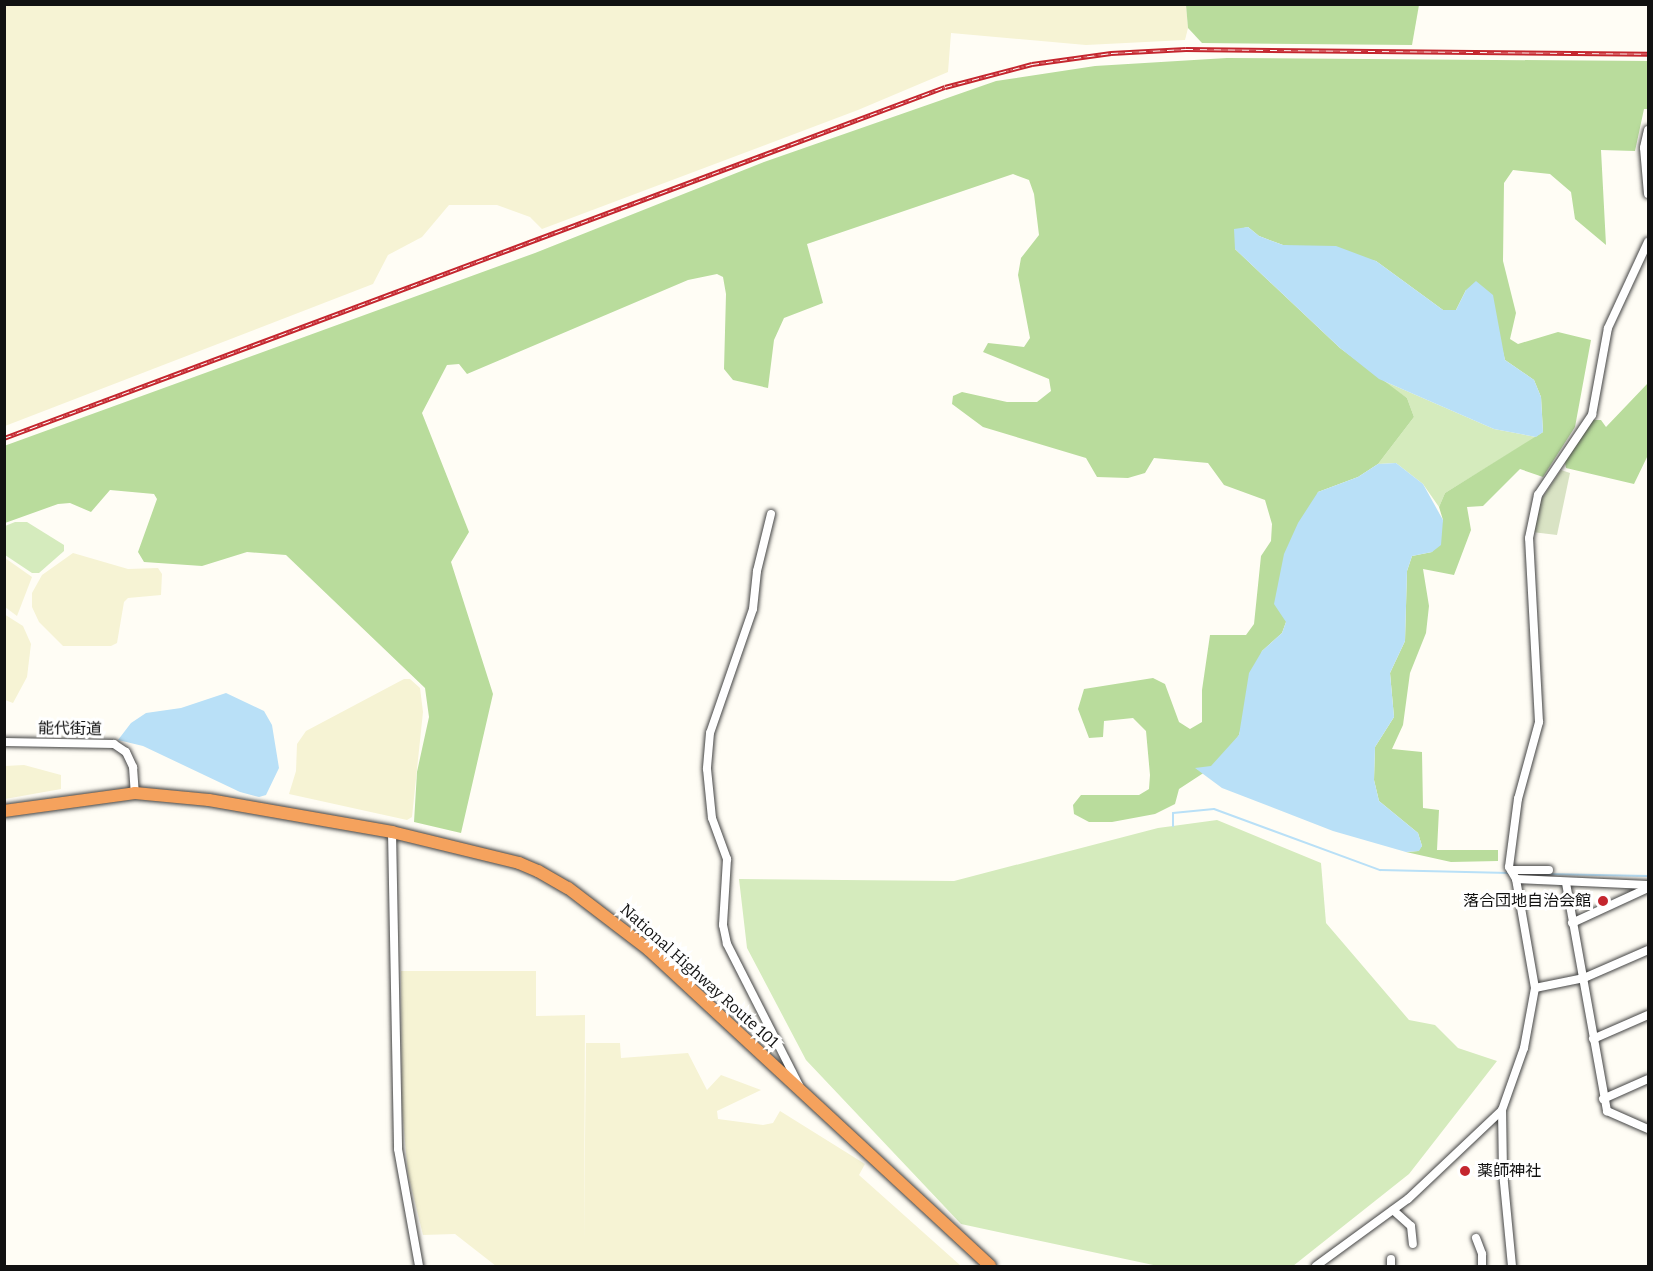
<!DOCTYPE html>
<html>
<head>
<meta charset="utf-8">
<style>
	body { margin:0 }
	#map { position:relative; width:1653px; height:1271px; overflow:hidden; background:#fffdf5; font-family:Bitter,"Noto Sans JP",serif }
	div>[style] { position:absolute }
	.farmland>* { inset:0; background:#f6f3d4 }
	.green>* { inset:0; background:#d5ebbd }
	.forest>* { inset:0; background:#b9dc9c }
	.cemetery>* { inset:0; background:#d9e3c4 }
	.water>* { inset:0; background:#b9e0f7 }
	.stream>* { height:2px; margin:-1px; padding:0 1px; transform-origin:1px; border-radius:1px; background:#b9e0f7 }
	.roads { filter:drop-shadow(0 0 2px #444) drop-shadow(0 0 2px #444) }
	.minor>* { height:8px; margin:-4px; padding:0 4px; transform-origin:4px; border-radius:4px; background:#fff }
	.highway>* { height:12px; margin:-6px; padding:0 6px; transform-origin:6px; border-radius:6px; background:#f5a25d }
	.rail>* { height:4.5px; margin-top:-2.25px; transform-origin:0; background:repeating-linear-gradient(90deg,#fff 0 7px,#c4262e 0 14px); box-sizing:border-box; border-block:2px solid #c4262e }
	.dots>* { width:16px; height:16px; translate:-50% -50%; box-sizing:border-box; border:3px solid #fff; border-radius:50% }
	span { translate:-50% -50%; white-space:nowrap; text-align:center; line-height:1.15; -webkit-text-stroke:6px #fff; paint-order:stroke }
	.street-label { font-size:16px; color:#111 }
	.poi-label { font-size:16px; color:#111 }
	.right { translate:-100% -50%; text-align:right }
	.left { translate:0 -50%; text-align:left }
	.frame { position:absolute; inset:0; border:6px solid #111; pointer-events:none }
</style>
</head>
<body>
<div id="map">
	<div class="farmland">
		<i style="clip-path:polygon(5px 5px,1186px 5px,1188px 28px,1185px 40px,1086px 45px,951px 33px,948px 72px,858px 110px,542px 229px,530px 217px,497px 205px,449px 205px,422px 237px,388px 255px,373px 284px,5px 426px)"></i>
		<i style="clip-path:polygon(73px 553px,128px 569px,158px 568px,162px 574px,161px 595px,128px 598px,124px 602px,117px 643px,111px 646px,63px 646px,39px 622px,32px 607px,32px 593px,42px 575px)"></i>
		<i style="clip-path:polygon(5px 558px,32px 577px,17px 616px,5px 607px)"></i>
		<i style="clip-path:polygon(4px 614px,23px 626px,31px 644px,27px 677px,13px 703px,5px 700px)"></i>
		<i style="clip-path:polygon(404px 679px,410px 679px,420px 688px,423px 712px,412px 817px,407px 820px,289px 794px,296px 771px,297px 744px,306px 731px)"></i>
		<i style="clip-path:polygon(24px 765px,61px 775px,61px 789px,5px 799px,5px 766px)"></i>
		<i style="clip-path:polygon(401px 971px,536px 971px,536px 1016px,585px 1015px,584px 1240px,586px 1043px,620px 1043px,621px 1058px,688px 1053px,707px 1090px,721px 1075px,761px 1090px,717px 1111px,718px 1119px,763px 1125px,773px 1123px,780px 1111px,865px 1164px,859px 1175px,961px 1266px,496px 1266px,455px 1234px,423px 1235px,408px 1174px,402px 1109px)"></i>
	</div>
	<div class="green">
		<i style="clip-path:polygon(1379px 379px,1494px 429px,1536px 437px,1445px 493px,1439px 507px,1423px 484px,1396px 463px,1378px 464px,1414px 417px,1407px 398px)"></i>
		<i style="clip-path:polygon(15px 522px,27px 522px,64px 545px,64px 551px,39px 573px,32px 573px,5px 555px,5px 526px)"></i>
		<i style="clip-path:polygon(1217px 820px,1321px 863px,1326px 923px,1409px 1020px,1435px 1025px,1458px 1048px,1497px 1061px,1409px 1174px,1293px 1266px,1158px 1266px,961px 1224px,806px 1060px,747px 948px,739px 879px,954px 881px,1158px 828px)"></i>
	</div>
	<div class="forest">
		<i style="clip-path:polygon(1186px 5px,1186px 4px,1419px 5px,1412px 45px,1202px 43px,1188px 28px)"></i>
		<i style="clip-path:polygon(1227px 58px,1648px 61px,1648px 109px,1644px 109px,1635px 151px,1601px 150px,1606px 245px,1575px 219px,1571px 192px,1550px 174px,1513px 170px,1504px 183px,1503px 261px,1516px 313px,1510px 339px,1518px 344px,1558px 332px,1591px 340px,1575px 427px,1543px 477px,1520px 469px,1483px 506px,1467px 507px,1471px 530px,1454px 575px,1423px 569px,1429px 606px,1426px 633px,1410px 673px,1403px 725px,1392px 749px,1422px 752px,1423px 808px,1439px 810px,1437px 850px,1498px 850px,1498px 861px,1451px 862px,1406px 852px,1418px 851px,1422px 846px,1418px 833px,1379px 801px,1374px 780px,1375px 747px,1394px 717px,1390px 673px,1405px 641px,1407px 571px,1412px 556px,1432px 552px,1443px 520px,1439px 507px,1445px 493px,1543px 432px,1541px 397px,1534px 380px,1505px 360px,1500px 340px,1466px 290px,1456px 310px,1443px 310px,1376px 261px,1283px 245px,1259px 236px,1248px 227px,1235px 230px,1235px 249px,1340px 348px,1407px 398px,1414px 417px,1378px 464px,1358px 477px,1318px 492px,1286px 622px,1282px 633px,1262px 651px,1239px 735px,1226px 753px,1211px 767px,1197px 769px,1205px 772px,1179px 789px,1175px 804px,1155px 814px,1112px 822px,1089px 822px,1074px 814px,1073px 805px,1081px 795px,1139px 795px,1149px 789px,1150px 775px,1146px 731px,1133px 718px,1104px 721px,1103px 737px,1089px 738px,1078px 709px,1084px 689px,1153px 678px,1165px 684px,1179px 722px,1190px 729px,1202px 722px,1202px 690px,1210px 635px,1246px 635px,1254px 624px,1261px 556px,1271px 541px,1272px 524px,1265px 500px,1224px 485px,1208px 463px,1154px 458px,1145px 473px,1128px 478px,1097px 477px,1086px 458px,983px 427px,952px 404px,953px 396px,962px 392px,1007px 402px,1037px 402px,1051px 391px,1049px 379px,983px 352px,988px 343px,1024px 347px,1030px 338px,1018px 275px,1021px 258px,1039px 235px,1034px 194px,1029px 180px,1013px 174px,807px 244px,823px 303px,784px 318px,774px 340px,768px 388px,733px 380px,724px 369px,726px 294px,723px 277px,717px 274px,688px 280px,467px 374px,459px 364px,447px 365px,422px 413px,469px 532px,451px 562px,493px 694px,461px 833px,414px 822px,417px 772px,429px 717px,425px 688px,286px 555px,247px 552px,202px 566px,144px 562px,138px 552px,157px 499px,154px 494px,110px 490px,91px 512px,70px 503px,58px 504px,5px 523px,4px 446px,535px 253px,764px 162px,996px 81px,1095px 66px)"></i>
		<i style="clip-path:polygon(1648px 383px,1648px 455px,1634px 484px,1566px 468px,1565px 462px,1593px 420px,1601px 420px,1606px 427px)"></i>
	</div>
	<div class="cemetery">
		<i style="clip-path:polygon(1561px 470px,1570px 473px,1557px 535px,1532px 532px,1538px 504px)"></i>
	</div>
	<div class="water">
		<i style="clip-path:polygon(1248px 227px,1259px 236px,1283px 245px,1336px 246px,1376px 261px,1443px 310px,1456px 310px,1466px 290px,1476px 281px,1493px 295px,1505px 360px,1534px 380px,1541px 397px,1543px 432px,1536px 437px,1494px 429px,1379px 379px,1340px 348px,1235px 249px,1234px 229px)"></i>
		<i style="clip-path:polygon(1396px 463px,1423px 484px,1443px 520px,1441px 545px,1432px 552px,1412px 556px,1407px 571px,1405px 641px,1390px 673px,1394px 717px,1375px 747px,1374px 780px,1379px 801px,1418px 833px,1422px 846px,1419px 851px,1406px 852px,1333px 831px,1222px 788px,1195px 768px,1211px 766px,1239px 735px,1249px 673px,1262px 651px,1282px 633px,1286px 622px,1274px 604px,1284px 554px,1298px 523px,1318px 492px,1358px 477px,1378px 464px)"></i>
		<i style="clip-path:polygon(226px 693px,264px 711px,272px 725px,279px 768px,266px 795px,259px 797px,240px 792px,143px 746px,118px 740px,131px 723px,146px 713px,181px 708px)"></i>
	</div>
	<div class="stream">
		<i style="left:1173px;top:826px;width:13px;rotate:-90deg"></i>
		<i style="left:1173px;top:813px;width:41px;rotate:-5.6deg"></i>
		<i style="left:1214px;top:809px;width:177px;rotate:20.2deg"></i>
		<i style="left:1380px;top:870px;width:129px;rotate:1.3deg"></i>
		<i style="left:1545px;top:874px;width:103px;rotate:1.1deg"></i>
	</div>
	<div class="roads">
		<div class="minor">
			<i style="left:1648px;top:130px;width:18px;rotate:103deg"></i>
			<i style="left:1644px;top:148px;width:46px;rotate:85deg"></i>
			<i style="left:771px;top:514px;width:59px;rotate:103.8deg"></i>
			<i style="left:757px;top:571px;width:38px;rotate:96deg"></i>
			<i style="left:753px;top:609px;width:131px;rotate:109.1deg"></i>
			<i style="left:710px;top:733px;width:36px;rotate:95deg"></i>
			<i style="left:707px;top:769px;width:49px;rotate:84.2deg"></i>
			<i style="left:712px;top:818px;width:44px;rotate:69.9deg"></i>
			<i style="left:727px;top:859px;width:66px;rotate:93.5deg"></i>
			<i style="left:723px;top:925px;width:19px;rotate:78deg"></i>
			<i style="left:727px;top:944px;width:161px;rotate:63deg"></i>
			<i style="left:4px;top:742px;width:110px;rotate:1deg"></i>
			<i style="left:114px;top:744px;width:14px;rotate:34deg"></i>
			<i style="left:126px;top:752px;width:17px;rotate:65deg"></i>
			<i style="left:133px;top:767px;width:26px;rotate:86deg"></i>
			<i style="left:392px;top:832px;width:317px;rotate:88.9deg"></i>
			<i style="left:398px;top:1149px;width:119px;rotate:79.8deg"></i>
			<i style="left:1511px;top:870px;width:38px"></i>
			<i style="left:1516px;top:879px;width:132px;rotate:2.6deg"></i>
			<i style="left:1566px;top:883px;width:232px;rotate:79.8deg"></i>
			<i style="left:1607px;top:1111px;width:45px;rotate:23.7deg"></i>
			<i style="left:1572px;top:923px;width:84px;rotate:-24.7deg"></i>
			<i style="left:1535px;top:988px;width:50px;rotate:-11.5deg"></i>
			<i style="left:1584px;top:978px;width:70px;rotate:-23.6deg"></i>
			<i style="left:1593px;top:1039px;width:60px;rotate:-23.6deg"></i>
			<i style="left:1603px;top:1099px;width:49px;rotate:-24deg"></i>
			<i style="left:1393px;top:1210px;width:24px;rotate:42deg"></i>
			<i style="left:1411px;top:1226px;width:18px;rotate:84deg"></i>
			<i style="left:1476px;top:1238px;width:17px;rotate:69deg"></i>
			<i style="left:1482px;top:1254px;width:12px;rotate:90deg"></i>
			<i style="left:1391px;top:1259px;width:7px;rotate:90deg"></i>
			<i style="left:1316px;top:1266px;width:114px;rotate:-36.1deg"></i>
			<i style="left:1408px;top:1199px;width:129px;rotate:-43.4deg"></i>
			<i style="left:1512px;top:1266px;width:94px;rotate:-95.5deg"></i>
			<i style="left:1503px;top:1172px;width:62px;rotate:-90.9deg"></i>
			<i style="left:1502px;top:1110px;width:66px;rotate:-70.5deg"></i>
			<i style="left:1524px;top:1048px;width:61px;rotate:-79.6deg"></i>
			<i style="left:1535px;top:988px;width:111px;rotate:-99.9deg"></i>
			<i style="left:1516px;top:879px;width:14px;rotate:-120deg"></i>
			<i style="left:1509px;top:867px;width:69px;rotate:-82.5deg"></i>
			<i style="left:1518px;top:799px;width:80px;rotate:-74.7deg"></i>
			<i style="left:1539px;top:722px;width:184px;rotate:-93.1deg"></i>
			<i style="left:1529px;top:538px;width:44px;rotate:-78.2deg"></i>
			<i style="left:1538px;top:495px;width:97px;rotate:-56deg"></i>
			<i style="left:1592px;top:415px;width:88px;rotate:-79.6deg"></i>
			<i style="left:1608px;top:328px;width:95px;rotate:-65.1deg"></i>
		</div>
		<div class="highway">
			<i style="left:4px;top:811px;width:132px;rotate:-7.8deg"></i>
			<i style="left:135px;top:793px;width:74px;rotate:5.4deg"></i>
			<i style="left:209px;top:800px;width:186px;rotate:9.9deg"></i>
			<i style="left:392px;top:832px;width:131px;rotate:13.7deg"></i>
			<i style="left:519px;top:863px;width:21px;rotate:23deg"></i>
			<i style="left:538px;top:871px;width:34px;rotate:30deg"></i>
			<i style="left:568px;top:888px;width:102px;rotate:37.4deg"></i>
			<i style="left:649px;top:950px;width:465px;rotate:42.8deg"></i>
		</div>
	</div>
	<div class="rail">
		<i style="left:4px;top:438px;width:1004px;rotate:-20.46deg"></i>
		<i style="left:945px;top:87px;width:90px;rotate:-14.8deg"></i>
		<i style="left:1032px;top:64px;width:80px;rotate:-7.9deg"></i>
		<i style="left:1111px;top:53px;width:75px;rotate:-3.1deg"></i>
		<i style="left:1186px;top:49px;width:462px;rotate:0.6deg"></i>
	</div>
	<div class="dots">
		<i style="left:1603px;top:901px;background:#c4262e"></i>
		<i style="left:1465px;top:1171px;background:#c4262e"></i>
	</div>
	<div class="street-label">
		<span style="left:70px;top:729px;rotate:1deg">能代街道</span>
		<span style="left:699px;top:976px;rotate:42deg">National Highway Route 101</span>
	</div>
	<div class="poi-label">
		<span class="right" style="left:1591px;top:901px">落合団地自治会館</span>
		<span class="left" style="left:1477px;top:1171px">薬師神社</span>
	</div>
	<div class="frame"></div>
</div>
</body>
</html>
